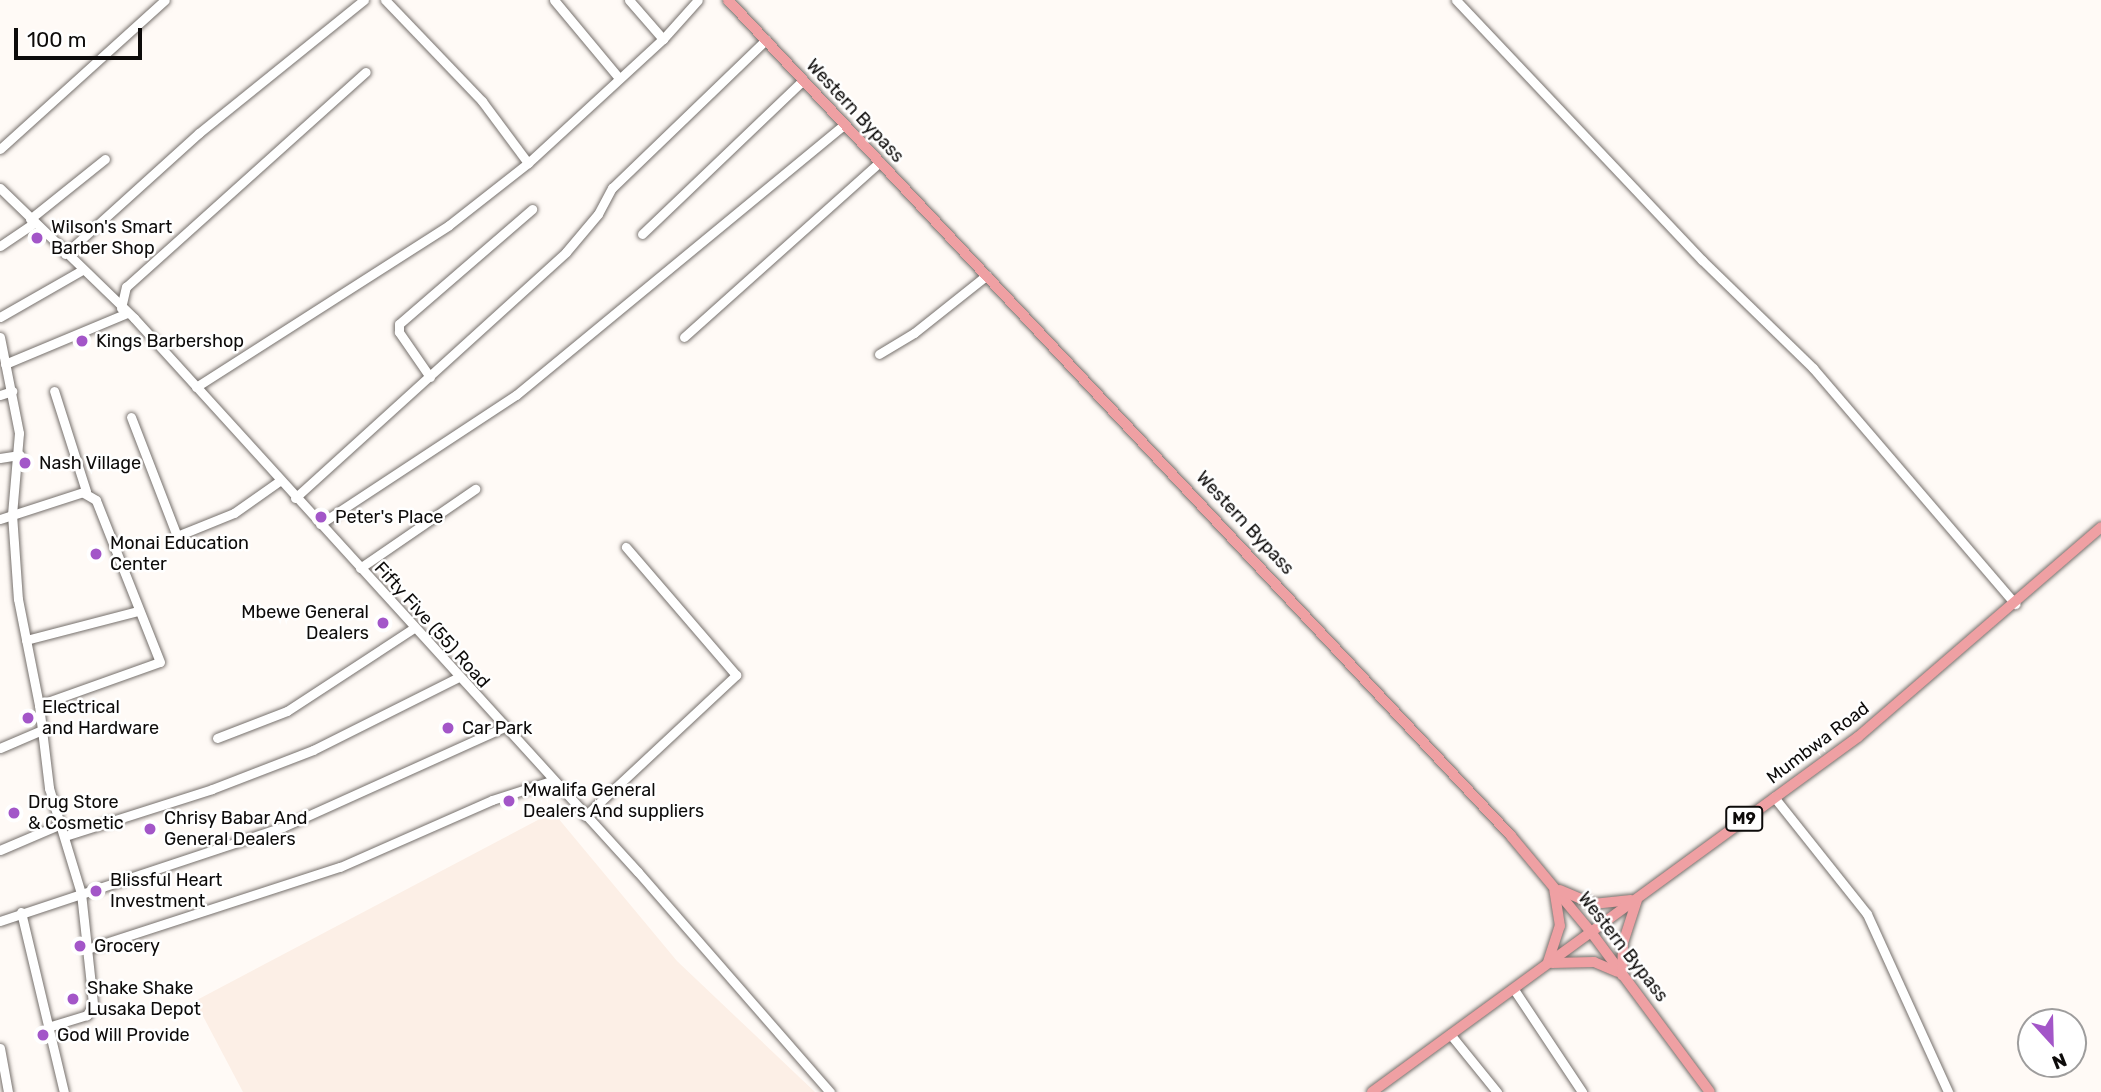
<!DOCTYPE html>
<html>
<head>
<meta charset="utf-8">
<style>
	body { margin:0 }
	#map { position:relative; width:2101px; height:1092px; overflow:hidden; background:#fffaf6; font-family:Rubik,sans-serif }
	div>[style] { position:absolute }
	.built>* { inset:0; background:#fcefe6 }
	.roads { filter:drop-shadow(0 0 2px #76706c) drop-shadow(0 0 2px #76706c) }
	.minor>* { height:9px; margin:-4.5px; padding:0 4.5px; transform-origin:4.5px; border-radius:4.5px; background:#fff }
	.major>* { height:10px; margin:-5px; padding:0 5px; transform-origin:5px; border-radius:5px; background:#efa0a3 }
	.dots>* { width:19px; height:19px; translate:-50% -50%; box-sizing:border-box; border:4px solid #fff; border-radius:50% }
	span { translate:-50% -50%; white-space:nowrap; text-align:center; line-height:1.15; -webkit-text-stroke:5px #fff; paint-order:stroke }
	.shield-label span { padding:2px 5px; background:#fff; border:2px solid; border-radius:5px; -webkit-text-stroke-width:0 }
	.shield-label { font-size:16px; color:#0d0b0a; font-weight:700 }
	.street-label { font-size:18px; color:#0d0b0a }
	.poi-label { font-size:18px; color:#0d0b0a }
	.left { translate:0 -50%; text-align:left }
	.right { translate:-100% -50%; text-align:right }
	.north { position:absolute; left:2017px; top:1008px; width:70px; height:70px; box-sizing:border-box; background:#fff; border:2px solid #9e9d9d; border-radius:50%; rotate:158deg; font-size:19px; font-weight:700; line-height:28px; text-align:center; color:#0d0b0a }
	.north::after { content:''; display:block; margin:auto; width:24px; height:32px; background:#a356c8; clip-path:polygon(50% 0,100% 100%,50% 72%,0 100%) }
	.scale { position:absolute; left:14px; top:28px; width:128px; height:32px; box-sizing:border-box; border:4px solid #0d0b0a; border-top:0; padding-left:9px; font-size:21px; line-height:24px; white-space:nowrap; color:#0d0b0a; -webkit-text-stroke:5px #fff; paint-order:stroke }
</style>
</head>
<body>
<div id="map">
	<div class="built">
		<i style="clip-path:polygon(553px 812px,677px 961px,815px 1092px,243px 1092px,195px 1001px)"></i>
	</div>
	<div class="roads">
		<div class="minor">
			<i style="left:554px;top:0;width:102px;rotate:50.2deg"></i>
			<i style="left:629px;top:0;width:52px;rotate:48.9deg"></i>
			<i style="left:1456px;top:0;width:358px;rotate:46.6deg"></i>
			<i style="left:1702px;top:260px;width:155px;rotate:44.2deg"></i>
			<i style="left:1813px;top:368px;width:311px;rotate:49.4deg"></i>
			<i style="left:0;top:149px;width:222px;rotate:-42.1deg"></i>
			<i style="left:528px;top:163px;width:183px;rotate:-42.6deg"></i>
			<i style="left:663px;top:39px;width:52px;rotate:-48.1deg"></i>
			<i style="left:0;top:188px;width:187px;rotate:44.1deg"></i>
			<i style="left:134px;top:318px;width:749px;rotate:47.71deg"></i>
			<i style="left:638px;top:872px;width:292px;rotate:48.9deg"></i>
			<i style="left:30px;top:219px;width:96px;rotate:-38.7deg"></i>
			<i style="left:642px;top:234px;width:223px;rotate:-43.7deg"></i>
			<i style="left:0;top:246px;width:41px;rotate:-34.1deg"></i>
			<i style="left:65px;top:254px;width:181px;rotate:-42.1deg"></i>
			<i style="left:199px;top:133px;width:212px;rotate:-38.9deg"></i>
			<i style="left:121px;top:308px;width:22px;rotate:-77deg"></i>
			<i style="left:126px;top:287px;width:322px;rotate:-41.9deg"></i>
			<i style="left:0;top:317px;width:95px;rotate:-29.8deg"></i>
			<i style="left:0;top:337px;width:98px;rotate:78.8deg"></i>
			<i style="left:19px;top:433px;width:81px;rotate:94.9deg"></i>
			<i style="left:12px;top:514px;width:85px;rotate:86deg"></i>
			<i style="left:18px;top:599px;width:108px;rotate:78.8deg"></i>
			<i style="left:39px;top:705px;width:84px;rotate:83.1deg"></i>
			<i style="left:49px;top:788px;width:110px;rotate:73.1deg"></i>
			<i style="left:81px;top:893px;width:112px;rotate:83.8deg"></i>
			<i style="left:93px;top:1004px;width:13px;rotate:119deg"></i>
			<i style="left:87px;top:1015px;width:41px;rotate:162.9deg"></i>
			<i style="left:684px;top:337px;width:263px;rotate:-41.8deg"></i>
			<i style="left:879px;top:354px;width:41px;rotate:-31deg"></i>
			<i style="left:914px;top:333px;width:93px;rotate:-38.5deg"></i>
			<i style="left:5px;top:364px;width:132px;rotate:-22.7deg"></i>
			<i style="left:430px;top:377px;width:55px;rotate:-124.6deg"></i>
			<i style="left:399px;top:332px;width:8px;rotate:-90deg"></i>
			<i style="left:399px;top:324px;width:176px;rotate:-40.8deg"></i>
			<i style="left:196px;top:387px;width:300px;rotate:-32.6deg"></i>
			<i style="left:449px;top:225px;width:100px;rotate:-38.1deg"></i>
			<i style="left:528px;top:163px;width:77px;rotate:-126.6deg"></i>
			<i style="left:482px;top:101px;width:140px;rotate:-133.8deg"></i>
			<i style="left:0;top:395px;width:13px;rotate:-18deg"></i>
			<i style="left:131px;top:417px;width:128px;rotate:68.9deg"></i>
			<i style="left:177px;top:536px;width:61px;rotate:-22deg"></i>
			<i style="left:234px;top:513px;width:54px;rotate:-35.2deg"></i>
			<i style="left:0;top:458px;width:20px;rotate:-9deg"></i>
			<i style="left:295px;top:498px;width:366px;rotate:-42.2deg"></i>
			<i style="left:566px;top:252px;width:50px;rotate:-49.9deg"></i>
			<i style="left:598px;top:214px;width:30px;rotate:-62deg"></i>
			<i style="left:612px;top:188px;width:214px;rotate:-43.9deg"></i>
			<i style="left:0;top:519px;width:90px;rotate:-18deg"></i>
			<i style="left:86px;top:491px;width:105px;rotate:-107.7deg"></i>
			<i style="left:320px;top:524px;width:235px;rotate:-33.4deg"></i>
			<i style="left:516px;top:395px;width:425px;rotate:-39.5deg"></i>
			<i style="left:360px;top:568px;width:140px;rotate:-34.5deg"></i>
			<i style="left:26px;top:640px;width:116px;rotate:-14.5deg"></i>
			<i style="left:39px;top:705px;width:128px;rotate:-19.6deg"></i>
			<i style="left:160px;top:662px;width:174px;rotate:-111.6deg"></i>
			<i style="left:96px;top:500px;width:14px;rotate:-150deg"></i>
			<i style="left:217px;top:738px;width:75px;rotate:-21.1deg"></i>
			<i style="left:287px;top:711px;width:152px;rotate:-33.2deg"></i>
			<i style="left:0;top:748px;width:46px;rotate:-23.2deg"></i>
			<i style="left:1774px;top:797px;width:149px;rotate:51.5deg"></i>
			<i style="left:1867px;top:914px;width:196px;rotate:65.5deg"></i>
			<i style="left:585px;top:816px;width:207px;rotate:-43deg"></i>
			<i style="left:736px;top:675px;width:169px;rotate:-130.7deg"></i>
			<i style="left:65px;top:836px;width:154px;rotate:-17.7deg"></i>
			<i style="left:212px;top:789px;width:108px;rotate:-21.1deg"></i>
			<i style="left:313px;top:750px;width:163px;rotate:-26.6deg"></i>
			<i style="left:0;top:850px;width:66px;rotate:-23.1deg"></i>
			<i style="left:21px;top:912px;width:185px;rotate:76.6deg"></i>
			<i style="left:0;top:921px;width:298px;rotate:-18.4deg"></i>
			<i style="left:283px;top:827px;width:240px;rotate:-24.3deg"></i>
			<i style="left:87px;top:949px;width:266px;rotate:-18deg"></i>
			<i style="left:340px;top:867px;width:166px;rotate:-23.8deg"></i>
			<i style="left:492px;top:800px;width:62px;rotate:-17.9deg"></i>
			<i style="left:1513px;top:988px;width:125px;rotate:56.4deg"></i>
			<i style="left:1450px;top:1034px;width:75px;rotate:51deg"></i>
			<i style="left:0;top:1048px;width:45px;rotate:79.7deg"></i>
		</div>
		<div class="major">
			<i style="left:728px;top:0;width:1145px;rotate:46.87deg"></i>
			<i style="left:1511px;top:836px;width:125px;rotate:50.2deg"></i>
			<i style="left:1591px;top:932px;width:199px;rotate:53.4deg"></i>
			<i style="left:1560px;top:890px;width:36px;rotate:23deg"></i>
			<i style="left:1593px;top:904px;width:38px;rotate:-6deg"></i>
			<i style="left:1548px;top:962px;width:38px;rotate:-72deg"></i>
			<i style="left:1560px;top:926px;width:36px;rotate:-99deg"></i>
			<i style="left:1552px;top:963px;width:42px;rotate:-1.4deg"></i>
			<i style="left:1594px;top:962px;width:25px;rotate:23deg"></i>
			<i style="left:1622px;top:975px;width:32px;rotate:-88deg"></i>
			<i style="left:1623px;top:943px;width:45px;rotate:-72deg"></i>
			<i style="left:1372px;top:1092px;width:602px;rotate:-36.15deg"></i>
			<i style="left:1858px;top:737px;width:321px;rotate:-40.8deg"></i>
		</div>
	</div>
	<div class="dots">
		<i style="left:37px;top:238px;background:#a356c8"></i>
		<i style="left:82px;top:341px;background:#a356c8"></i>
		<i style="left:25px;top:463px;background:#a356c8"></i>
		<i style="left:321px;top:517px;background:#a356c8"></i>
		<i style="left:96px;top:554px;background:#a356c8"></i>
		<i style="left:383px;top:623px;background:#a356c8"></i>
		<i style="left:28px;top:718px;background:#a356c8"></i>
		<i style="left:448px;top:728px;background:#a356c8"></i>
		<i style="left:509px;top:801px;background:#a356c8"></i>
		<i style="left:14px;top:813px;background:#a356c8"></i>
		<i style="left:150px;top:829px;background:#a356c8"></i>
		<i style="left:96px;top:891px;background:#a356c8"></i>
		<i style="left:80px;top:946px;background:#a356c8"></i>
		<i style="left:73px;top:999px;background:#a356c8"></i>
		<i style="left:43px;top:1035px;background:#a356c8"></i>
	</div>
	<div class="shield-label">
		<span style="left:1744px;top:819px">M9</span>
	</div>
	<div class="street-label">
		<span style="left:855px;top:111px;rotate:47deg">Western Bypass</span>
		<span style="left:1245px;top:523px;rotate:47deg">Western Bypass</span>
		<span style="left:432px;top:625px;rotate:48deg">Fifty Five (55) Road</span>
		<span style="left:1818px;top:743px;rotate:-37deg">Mumbwa Road</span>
		<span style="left:1623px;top:947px;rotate:52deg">Western Bypass</span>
	</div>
	<div class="poi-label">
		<span class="left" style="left:51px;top:238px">Wilson's Smart<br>Barber Shop</span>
		<span class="left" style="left:96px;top:341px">Kings Barbershop</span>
		<span class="left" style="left:39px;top:463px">Nash Village</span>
		<span class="left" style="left:335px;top:517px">Peter's Place</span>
		<span class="left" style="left:110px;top:554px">Monai Education<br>Center</span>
		<span class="right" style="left:369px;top:623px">Mbewe General<br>Dealers</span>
		<span class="left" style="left:42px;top:718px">Electrical<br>and Hardware</span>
		<span class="left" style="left:462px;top:728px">Car Park</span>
		<span class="left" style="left:523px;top:801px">Mwalifa General<br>Dealers And suppliers</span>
		<span class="left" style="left:28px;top:813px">Drug Store<br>&amp; Cosmetic</span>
		<span class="left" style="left:164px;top:829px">Chrisy Babar And<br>General Dealers</span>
		<span class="left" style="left:110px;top:891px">Blissful Heart<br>Investment</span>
		<span class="left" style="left:94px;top:946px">Grocery</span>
		<span class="left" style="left:87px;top:999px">Shake Shake<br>Lusaka Depot</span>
		<span class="left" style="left:57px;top:1035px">God Will Provide</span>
	</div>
	<div class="north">N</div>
	<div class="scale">100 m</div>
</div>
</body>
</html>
